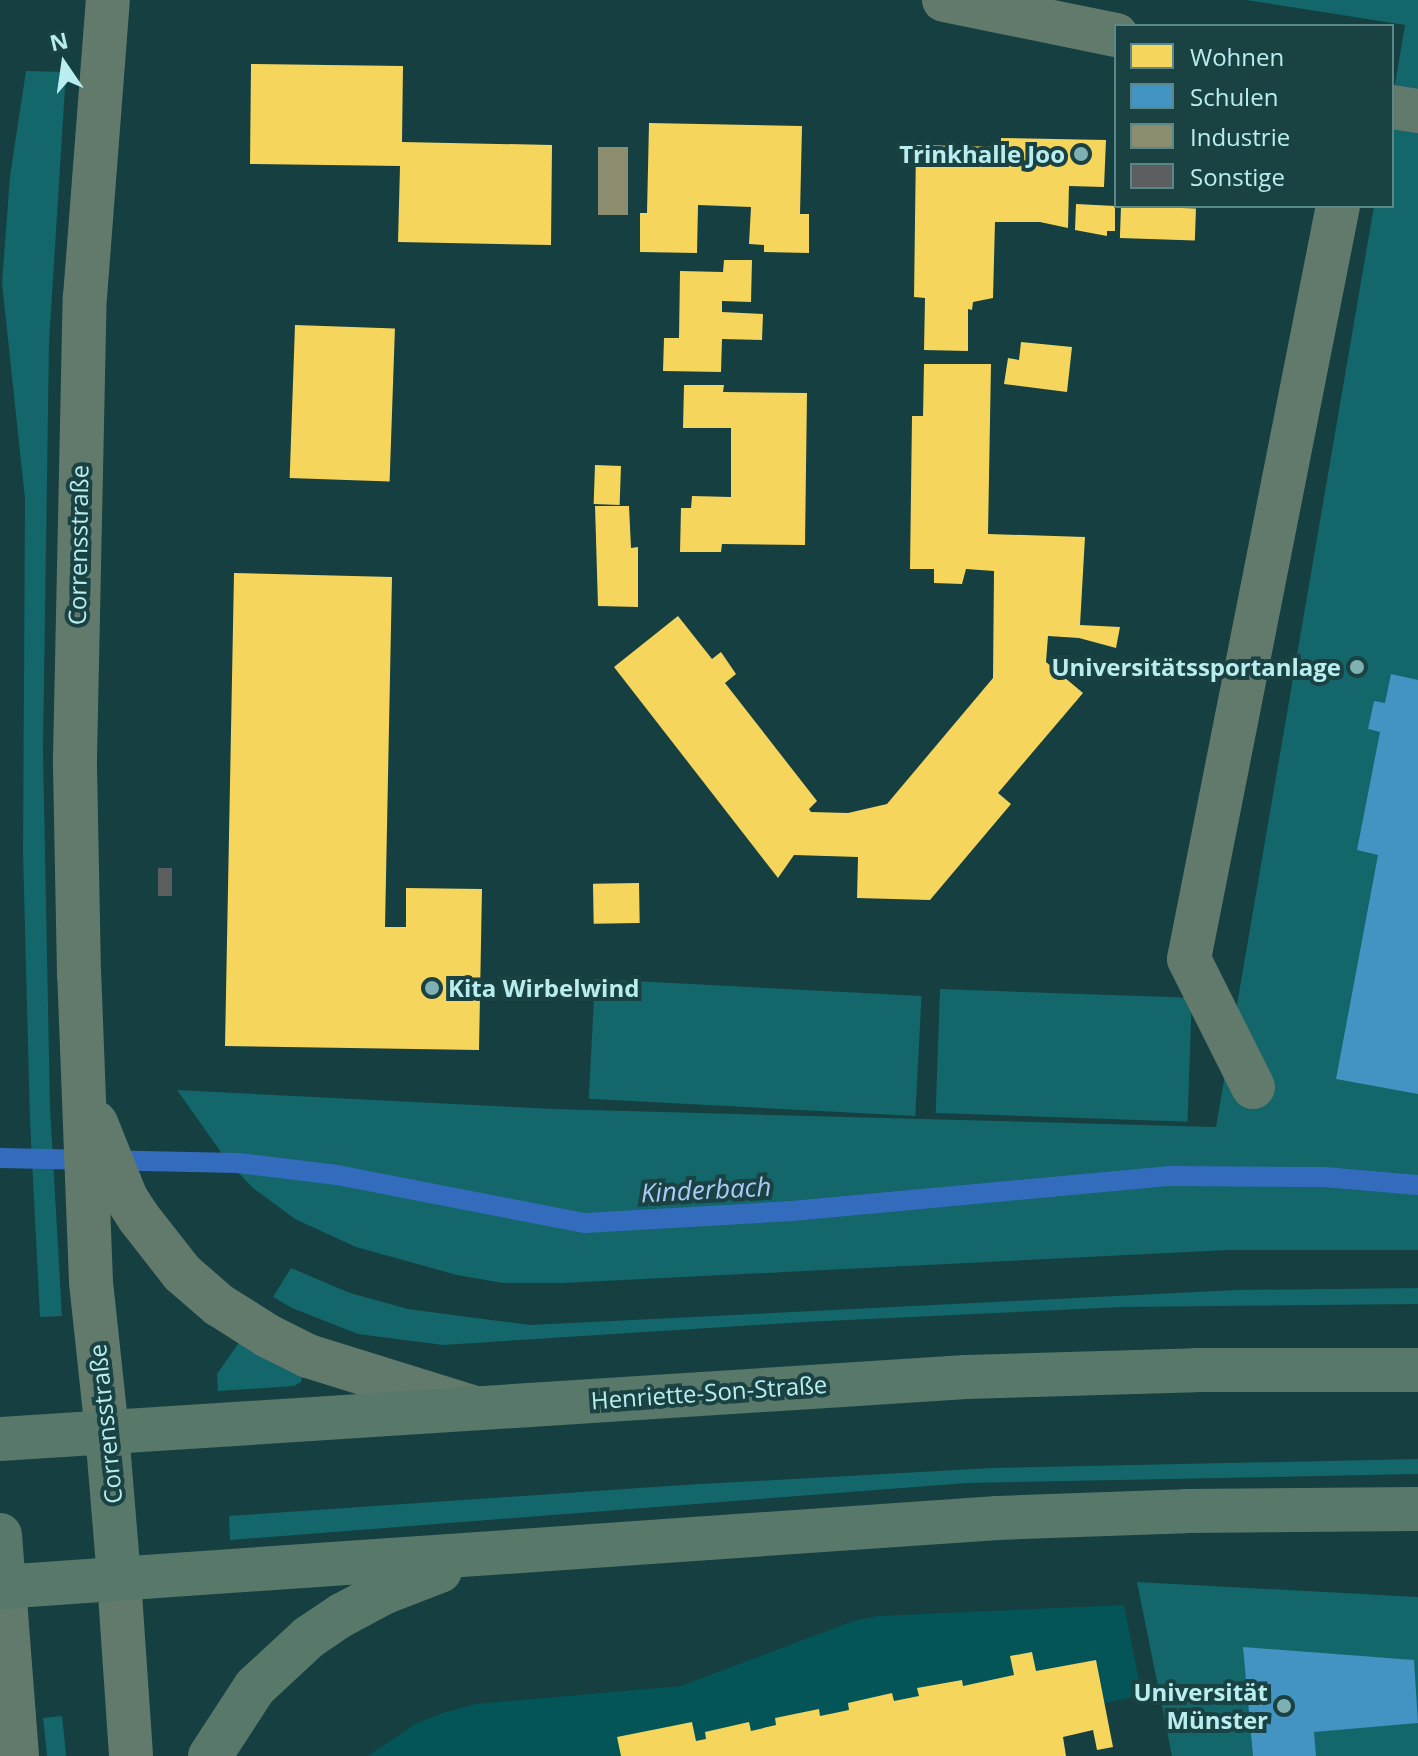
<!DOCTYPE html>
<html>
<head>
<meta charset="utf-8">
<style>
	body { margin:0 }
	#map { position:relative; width:1418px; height:1756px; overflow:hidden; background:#153f40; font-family:"Open Sans",sans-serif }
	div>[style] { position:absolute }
	.built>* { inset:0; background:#035558 }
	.green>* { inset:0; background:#136669; transform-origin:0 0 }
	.homes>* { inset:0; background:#f6d55c; transform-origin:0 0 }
	.schools>* { inset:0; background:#4393c3 }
	.industry>* { inset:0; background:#8c8c6e; transform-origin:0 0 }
	.stream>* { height:20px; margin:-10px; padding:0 10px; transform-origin:10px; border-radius:10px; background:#346cbd }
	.building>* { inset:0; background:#5b5d5e; transform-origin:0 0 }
	.minor>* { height:44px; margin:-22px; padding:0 22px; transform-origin:22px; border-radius:22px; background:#627a6b }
	.major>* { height:44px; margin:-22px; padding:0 22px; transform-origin:22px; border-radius:22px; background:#58786a }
	.dots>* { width:22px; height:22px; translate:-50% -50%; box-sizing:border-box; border:4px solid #1b4243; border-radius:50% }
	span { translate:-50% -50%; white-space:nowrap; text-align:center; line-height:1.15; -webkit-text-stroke:8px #1b4243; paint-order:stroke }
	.poi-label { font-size:24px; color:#b9eef0; font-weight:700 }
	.right { translate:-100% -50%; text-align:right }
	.left { translate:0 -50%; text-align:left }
	.street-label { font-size:24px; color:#b9eef0 }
	.water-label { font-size:26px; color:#accaf8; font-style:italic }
	.legend { position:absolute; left:1114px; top:24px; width:280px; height:184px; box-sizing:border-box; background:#1b4243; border:2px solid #5a8788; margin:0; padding:10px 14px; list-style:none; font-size:24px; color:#b9eef0 }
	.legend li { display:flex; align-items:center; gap:16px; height:40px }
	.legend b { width:40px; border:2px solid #5a8788 }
	.north { position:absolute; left:24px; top:24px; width:80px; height:80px; -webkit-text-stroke:6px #1b4243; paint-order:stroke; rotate:347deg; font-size:22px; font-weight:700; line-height:32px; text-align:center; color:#b9eef0 }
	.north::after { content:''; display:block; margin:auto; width:28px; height:36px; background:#b9eef0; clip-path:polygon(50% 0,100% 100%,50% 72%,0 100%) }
</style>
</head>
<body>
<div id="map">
	<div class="built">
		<i style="clip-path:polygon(1124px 1605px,1142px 1695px,863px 1756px,368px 1756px,417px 1723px,446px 1712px,476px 1704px,681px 1686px,853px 1621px,878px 1616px)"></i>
	</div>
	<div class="green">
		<i style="clip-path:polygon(1246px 0,1418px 0,1418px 1250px,1229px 1250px,563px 1283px,503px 1283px,457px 1275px,356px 1247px,295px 1219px,253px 1188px,228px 1162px,177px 1090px,554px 1109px,1216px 1127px,1374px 206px,1392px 206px,1392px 102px,1405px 25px)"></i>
		<i style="clip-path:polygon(26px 71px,66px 72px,49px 343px,43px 751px,50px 1107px,62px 1316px,40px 1317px,30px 1121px,23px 852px,25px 499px,2px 283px,10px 176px)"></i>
		<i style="left:595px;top:979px;width:327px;height:120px;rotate:3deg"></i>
		<i style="left:940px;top:989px;width:252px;height:124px;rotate:2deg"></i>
		<i style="clip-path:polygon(291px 1268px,350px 1293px,408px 1309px,530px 1325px,1236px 1290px,1418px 1288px,1418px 1304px,1122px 1307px,805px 1322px,443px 1345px,358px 1334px,292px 1308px,273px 1297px)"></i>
		<i style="clip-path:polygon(240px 1341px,302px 1377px,301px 1382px,294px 1386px,218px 1391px,217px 1374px)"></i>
		<i style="clip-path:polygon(1418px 1459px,1418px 1474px,967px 1483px,230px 1540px,229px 1516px,683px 1485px,992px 1468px)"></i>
		<i style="clip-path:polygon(1137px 1582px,1418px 1597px,1418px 1756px,1172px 1756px)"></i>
		<i style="left:62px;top:1716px;width:40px;height:19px;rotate:84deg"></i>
	</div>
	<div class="homes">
		<i style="clip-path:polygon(251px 64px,403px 66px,402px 142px,552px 145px,551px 245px,398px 242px,400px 166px,250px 164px)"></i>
		<i style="clip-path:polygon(649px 123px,802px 126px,800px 214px,809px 214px,809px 253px,764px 252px,764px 245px,749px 244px,751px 207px,698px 205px,697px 253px,640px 252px,640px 213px,647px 213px)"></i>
		<i style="clip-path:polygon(1001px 138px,1106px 140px,1104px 187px,1069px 186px,1068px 228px,1040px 222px,995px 222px,993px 298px,973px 302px,972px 310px,968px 309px,968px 351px,924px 350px,925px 298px,914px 297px,916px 145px,1001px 147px)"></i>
		<i style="clip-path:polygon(1076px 204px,1115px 206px,1115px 231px,1107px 231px,1107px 236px,1075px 230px)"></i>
		<i style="left:1121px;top:206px;width:75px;height:32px;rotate:2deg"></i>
		<i style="clip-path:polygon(724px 260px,752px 260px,751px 302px,722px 301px,722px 312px,763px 314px,762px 340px,722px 339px,721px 372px,663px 371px,664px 338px,679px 338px,680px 271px,723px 272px)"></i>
		<i style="left:295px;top:325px;width:100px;height:153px;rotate:2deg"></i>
		<i style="clip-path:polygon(1021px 342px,1072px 347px,1067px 392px,1004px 384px,1008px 358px,1019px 360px)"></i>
		<i style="clip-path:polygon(924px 364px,991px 364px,988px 534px,1085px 537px,1080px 625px,1120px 627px,1116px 648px,1079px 638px,1048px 636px,1046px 662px,1083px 693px,998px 793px,1011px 804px,930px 900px,857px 898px,858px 857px,794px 855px,778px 878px,614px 667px,678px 616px,712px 659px,721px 652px,736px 674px,725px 683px,817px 801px,809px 809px,811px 812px,848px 813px,887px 804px,993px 678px,994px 571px,966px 569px,962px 584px,934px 583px,934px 569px,910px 569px,912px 416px,923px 416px)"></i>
		<i style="clip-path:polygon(684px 385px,724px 385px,723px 392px,807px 393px,805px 545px,722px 544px,721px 552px,680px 552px,681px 508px,691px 508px,692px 496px,731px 497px,731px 428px,683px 428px)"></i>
		<i style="left:595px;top:465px;width:26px;height:39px;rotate:2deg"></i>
		<i style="clip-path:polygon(595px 506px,629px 506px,631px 548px,638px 547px,638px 607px,598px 606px)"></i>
		<i style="clip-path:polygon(234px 573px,392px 577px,385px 927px,406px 927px,406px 888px,482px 889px,479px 1050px,225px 1046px)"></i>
		<i style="left:639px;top:883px;width:40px;height:46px;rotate:89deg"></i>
		<i style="clip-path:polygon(1032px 1652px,1036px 1671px,1096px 1660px,1113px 1747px,1097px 1750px,1093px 1730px,1063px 1737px,1066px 1756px,621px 1756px,617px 1737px,692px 1722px,696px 1741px,706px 1739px,705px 1732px,749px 1722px,751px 1731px,776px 1725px,775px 1718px,819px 1709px,820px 1716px,849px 1710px,848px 1703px,892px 1693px,894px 1701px,919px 1696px,917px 1688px,962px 1680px,963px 1686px,1014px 1675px,1010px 1656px)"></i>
	</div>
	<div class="schools">
		<i style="clip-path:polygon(1391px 674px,1418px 680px,1418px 1094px,1336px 1079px,1378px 855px,1357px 850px,1380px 732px,1368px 729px,1374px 701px,1385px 703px)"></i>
		<i style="clip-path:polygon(1243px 1647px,1414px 1660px,1418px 1723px,1314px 1732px,1316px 1756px,1253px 1756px)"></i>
	</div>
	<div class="industry">
		<i style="left:598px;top:147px;width:30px;height:68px"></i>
	</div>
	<div class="stream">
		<i style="left:0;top:1158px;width:238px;rotate:1.2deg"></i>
		<i style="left:238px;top:1163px;width:100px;rotate:6.9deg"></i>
		<i style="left:337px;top:1175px;width:253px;rotate:11deg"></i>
		<i style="left:585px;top:1223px;width:207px;rotate:-3.3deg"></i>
		<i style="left:792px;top:1211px;width:380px;rotate:-5.3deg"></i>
		<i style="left:1170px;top:1176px;width:154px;rotate:0.4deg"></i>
		<i style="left:1324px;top:1177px;width:94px;rotate:4.9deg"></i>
	</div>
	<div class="building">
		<i style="left:158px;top:868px;width:14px;height:28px"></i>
	</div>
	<div class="minor">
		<i style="left:944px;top:0;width:176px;rotate:11.5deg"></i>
		<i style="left:1392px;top:107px;width:26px;rotate:9deg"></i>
		<i style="left:1253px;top:1087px;width:143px;rotate:-116.6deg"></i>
		<i style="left:1189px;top:959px;width:768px;rotate:-78.81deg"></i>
		<i style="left:96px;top:1123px;width:81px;rotate:68.2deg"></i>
		<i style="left:126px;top:1198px;width:24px;rotate:57deg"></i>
		<i style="left:139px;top:1218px;width:70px;rotate:52deg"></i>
		<i style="left:182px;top:1273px;width:49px;rotate:40.9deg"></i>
		<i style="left:219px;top:1305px;width:58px;rotate:32.3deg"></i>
		<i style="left:268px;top:1336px;width:45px;rotate:26.6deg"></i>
		<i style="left:308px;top:1356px;width:175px;rotate:17.3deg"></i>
		<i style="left:107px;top:1432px;width:151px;rotate:-96.1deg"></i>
		<i style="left:91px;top:1282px;width:308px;rotate:-92.2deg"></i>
		<i style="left:79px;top:974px;width:216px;rotate:-91.1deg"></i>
		<i style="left:75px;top:758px;width:461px;rotate:-88.8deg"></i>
		<i style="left:85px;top:297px;width:298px;rotate:-85.6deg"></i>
		<i style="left:119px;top:1579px;width:177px;rotate:86.1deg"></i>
		<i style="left:4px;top:1587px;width:169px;rotate:85.6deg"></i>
	</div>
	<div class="major">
		<i style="left:107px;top:1432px;width:147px;rotate:85.3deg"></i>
		<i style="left:0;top:1439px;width:968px;rotate:-3.67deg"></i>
		<i style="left:966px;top:1377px;width:230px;rotate:-1.7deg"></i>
		<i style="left:1196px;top:1370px;width:222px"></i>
		<i style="left:0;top:1535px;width:52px;rotate:85.6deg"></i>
		<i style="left:0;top:1587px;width:1000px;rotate:-3.96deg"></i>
		<i style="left:998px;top:1518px;width:187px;rotate:-2.1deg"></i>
		<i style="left:1185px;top:1511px;width:233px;rotate:-0.5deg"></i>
		<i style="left:210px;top:1756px;width:82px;rotate:-56.9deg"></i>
		<i style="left:255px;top:1687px;width:74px;rotate:-42.8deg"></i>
		<i style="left:309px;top:1637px;width:40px;rotate:-34deg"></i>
		<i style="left:342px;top:1615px;width:47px;rotate:-28.2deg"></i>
		<i style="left:383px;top:1593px;width:61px;rotate:-21.1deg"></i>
	</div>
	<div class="dots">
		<i style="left:1081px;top:154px;background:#80b1b2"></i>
		<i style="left:1357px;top:667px;background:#80b1b2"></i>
		<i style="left:432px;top:988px;background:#80b1b2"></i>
		<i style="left:1284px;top:1706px;background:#80b1b2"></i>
	</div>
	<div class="poi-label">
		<span class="right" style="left:1065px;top:154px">Trinkhalle Joo</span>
		<span class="right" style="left:1341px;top:667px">Universitätssportanlage</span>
		<span class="left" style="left:448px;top:988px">Kita Wirbelwind</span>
		<span class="right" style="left:1268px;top:1706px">Universität<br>Münster</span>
	</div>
	<div class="street-label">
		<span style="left:78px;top:545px;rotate:-89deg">Corrensstraße</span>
		<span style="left:709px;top:1392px;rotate:-4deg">Henriette-Son-Straße</span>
		<span style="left:105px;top:1424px;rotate:-96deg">Corrensstraße</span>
	</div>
	<div class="water-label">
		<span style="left:706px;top:1190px;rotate:-3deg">Kinderbach</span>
	</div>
	<ul class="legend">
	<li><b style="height:22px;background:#f6d55c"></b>Wohnen</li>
	<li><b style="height:22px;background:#4393c3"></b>Schulen</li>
	<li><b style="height:22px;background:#8c8c6e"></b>Industrie</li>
	<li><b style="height:22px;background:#5b5d5e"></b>Sonstige</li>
	</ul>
	<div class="north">N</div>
</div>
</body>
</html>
